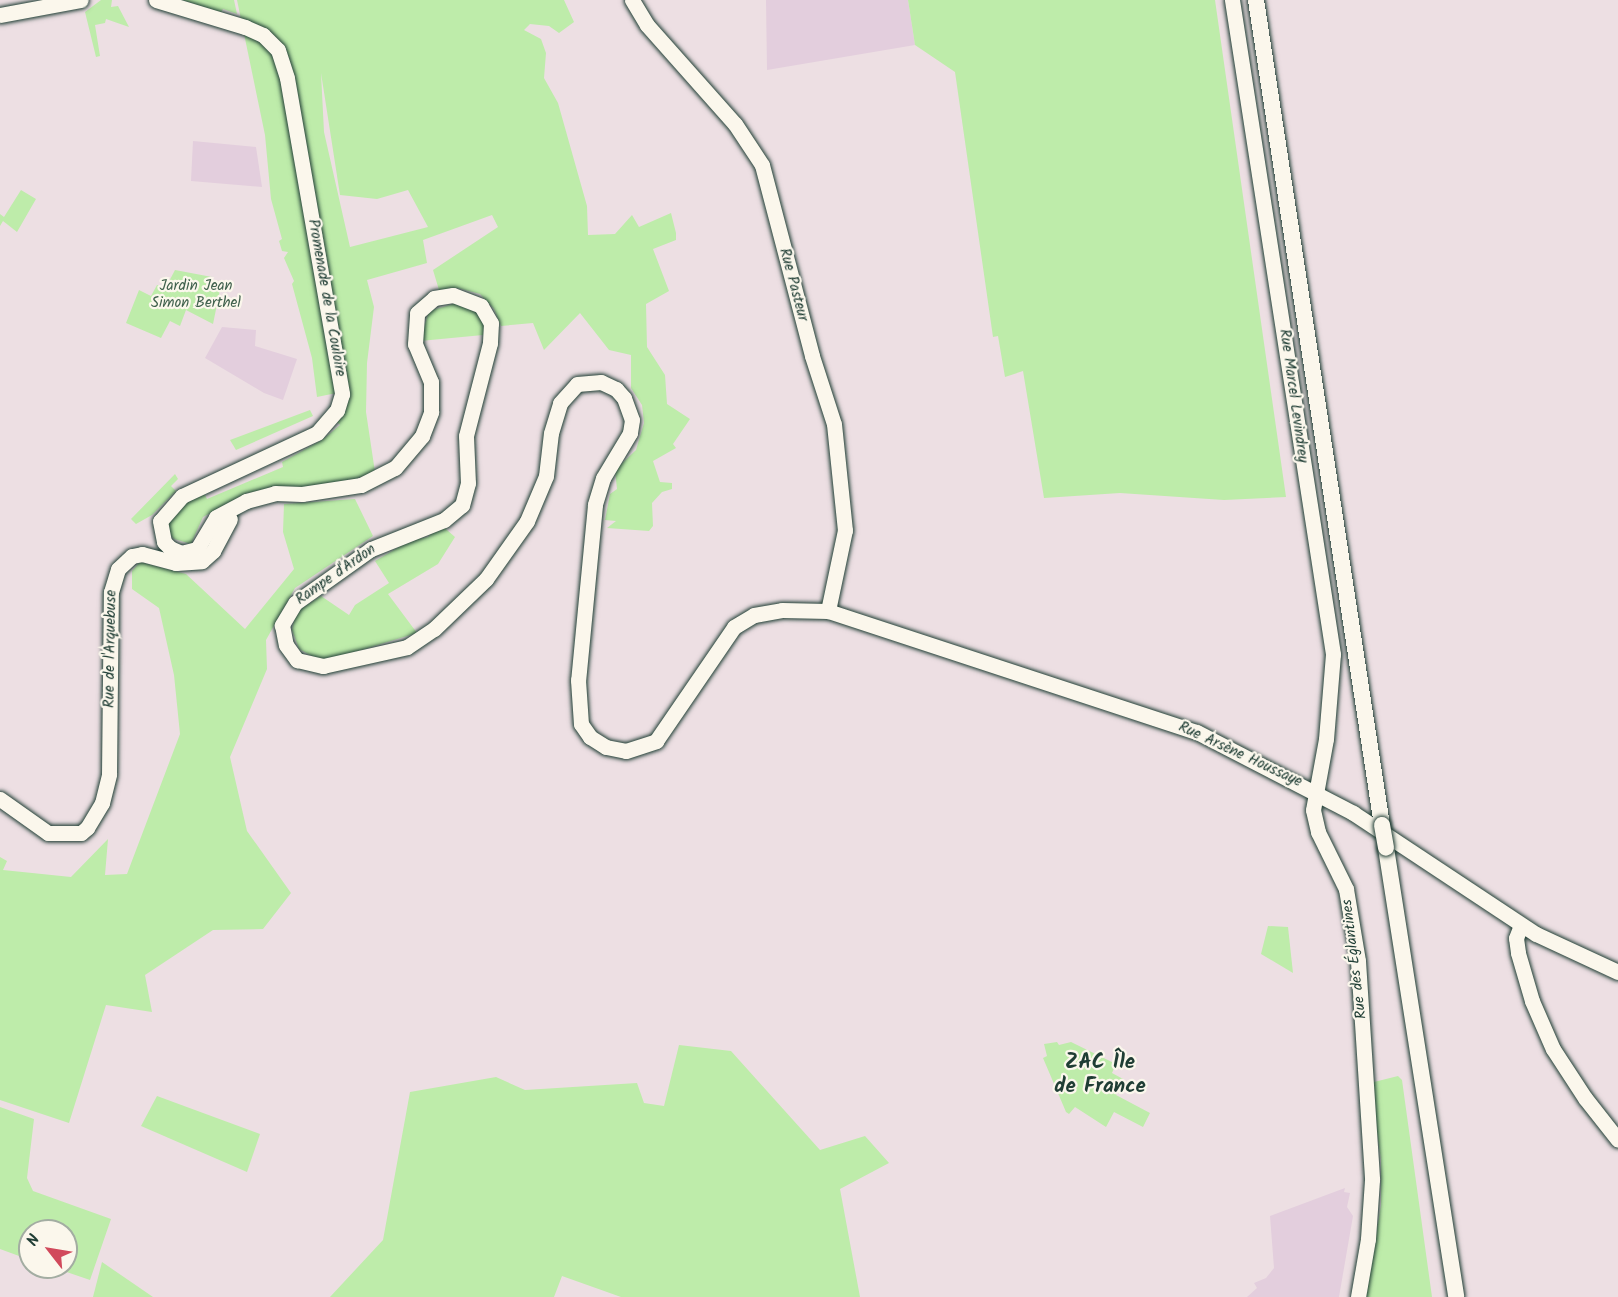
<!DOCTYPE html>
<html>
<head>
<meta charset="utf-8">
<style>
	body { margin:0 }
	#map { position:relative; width:1618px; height:1297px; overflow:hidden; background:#eddfe3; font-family:Kalam,sans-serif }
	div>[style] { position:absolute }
	.built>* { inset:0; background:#e3cedd }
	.green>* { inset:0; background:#beecaa }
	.roads { filter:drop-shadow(0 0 2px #1f3d34) drop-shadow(0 0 2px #1f3d34) }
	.secondary>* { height:15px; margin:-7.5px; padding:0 7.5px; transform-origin:7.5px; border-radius:7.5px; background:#fbf7ec }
	.primary>* { height:16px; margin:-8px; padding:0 8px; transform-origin:8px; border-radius:8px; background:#fbf7ec }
	.bridges { filter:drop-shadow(0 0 2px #1f3d34) drop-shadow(0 0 2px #1f3d34) }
	.primary-bridge>* { height:16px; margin:-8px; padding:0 8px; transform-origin:8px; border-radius:8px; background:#fbf7ec }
	span { translate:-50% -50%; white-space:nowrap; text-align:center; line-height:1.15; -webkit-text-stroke:4.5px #fbf7ec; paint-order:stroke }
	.street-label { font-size:15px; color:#1f3d34 }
	.park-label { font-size:15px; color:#3f604c }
	.district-label { font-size:21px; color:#1f3d34; font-weight:700 }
	.north { position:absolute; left:18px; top:1219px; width:60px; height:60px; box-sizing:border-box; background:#fbf7ec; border:2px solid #a3ada2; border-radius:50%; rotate:301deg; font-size:16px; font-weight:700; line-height:24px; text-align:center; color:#1f3d34 }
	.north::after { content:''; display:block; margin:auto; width:21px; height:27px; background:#d1495b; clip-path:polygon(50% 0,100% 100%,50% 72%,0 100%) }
</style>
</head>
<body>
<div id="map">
	<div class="built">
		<i style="clip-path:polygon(766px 0,908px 0,915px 45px,767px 70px)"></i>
		<i style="clip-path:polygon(193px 141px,256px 147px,262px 187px,191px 181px)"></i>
		<i style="clip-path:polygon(222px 327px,256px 330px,255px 346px,297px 359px,283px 400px,264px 393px,205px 358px)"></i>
		<i style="clip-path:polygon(1345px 1188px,1344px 1192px,1350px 1193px,1347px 1207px,1353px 1216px,1339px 1297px,1247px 1297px,1257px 1288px,1254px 1283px,1266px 1278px,1274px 1268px,1270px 1216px)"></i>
	</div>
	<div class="green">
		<i style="clip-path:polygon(101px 0,112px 0,111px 7px,118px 6px,129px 27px,106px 19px,105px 23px,95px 25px,100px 56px,96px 57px,85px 12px)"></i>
		<i style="clip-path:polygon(182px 0,234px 0,237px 14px,223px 9px,221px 13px)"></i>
		<i style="clip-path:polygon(evenodd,237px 0,564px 0,574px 22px,559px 33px,549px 26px,530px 24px,524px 30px,541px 39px,546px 53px,544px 78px,558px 103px,587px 206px,588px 235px,615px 234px,632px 215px,639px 227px,671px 213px,676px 233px,676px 240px,653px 249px,669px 291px,646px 304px,647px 347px,665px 375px,667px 404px,690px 419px,673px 444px,676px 448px,653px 461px,660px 482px,672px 483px,672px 489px,662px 492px,652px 503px,653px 526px,649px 531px,607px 528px,616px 521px,605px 520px,610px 494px,617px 489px,615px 470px,636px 450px,644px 423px,642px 405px,631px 388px,631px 355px,609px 350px,580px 313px,544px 350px,533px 323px,501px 326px,494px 309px,480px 294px,457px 288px,439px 290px,433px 270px,498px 227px,492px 215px,423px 240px,427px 263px,367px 280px,374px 307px,367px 363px,366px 412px,375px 472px,342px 484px,247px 493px,203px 517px,191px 544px,174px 539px,169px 533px,167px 522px,171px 512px,202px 489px,207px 499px,283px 467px,282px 462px,322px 440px,340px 425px,335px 420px,346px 391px,317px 397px,312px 358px,292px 284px,294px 281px,284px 258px,288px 252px,282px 251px,279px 241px,282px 239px,271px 199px,265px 135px,237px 0,321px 73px,340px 195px,377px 199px,408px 190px,428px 227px,350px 247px,324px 132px,321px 73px)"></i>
		<i style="clip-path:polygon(908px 0,1215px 0,1286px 497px,1224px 500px,1120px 493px,1044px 498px,1023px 371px,1005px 377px,998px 336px,993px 337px,955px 72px,915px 45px)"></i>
		<i style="clip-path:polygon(21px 190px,36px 199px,17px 232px,3px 221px,0 226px,0 214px,4px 217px)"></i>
		<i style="clip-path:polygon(175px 270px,212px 277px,212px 283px,221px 285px,213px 324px,186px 310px,180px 326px,170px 321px,161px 338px,126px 323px,139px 290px,151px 296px,157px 285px,166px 287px)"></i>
		<i style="clip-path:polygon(460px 302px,474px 307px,485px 326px,483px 335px,420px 341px,429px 311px)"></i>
		<i style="clip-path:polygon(310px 410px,313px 416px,236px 450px,230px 440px)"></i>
		<i style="clip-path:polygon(175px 474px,178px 479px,171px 486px,176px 491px,152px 515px,136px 524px,131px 519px)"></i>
		<i style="clip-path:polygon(355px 499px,373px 536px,295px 588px,266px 640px,267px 669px,230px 757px,247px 831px,291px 893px,263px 929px,213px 930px,145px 975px,152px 1012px,106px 1005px,69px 1123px,0 1100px,0 857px,7px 861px,3px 870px,71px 877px,108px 839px,105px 875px,127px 874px,180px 734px,174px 675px,159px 608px,132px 589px,132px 571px,140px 562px,186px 574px,245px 629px,294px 569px,283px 532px,284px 504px)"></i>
		<i style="clip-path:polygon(440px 524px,455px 537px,438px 564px,388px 594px,417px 633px,332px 659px,319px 660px,299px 649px,292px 630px,296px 612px,321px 596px,349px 615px,355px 605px,389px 583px,375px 561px,411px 540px,428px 537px)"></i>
		<i style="clip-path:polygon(1268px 926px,1288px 927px,1293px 973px,1261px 954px)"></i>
		<i style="clip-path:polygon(1057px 1042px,1059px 1045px,1071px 1042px,1116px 1064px,1112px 1073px,1123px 1079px,1116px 1095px,1150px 1113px,1143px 1127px,1114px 1112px,1106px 1127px,1075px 1107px,1069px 1114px,1066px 1112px,1043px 1058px,1047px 1056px,1044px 1044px)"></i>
		<i style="clip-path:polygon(679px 1045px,731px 1051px,820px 1150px,865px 1136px,889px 1163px,840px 1189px,860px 1297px,621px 1297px,562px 1276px,554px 1297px,330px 1297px,383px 1240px,410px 1092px,496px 1077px,525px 1090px,637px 1083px,644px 1103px,664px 1106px)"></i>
		<i style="clip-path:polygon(1398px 1076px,1402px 1080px,1432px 1297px,1366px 1297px,1381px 1205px,1381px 1160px,1370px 1083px)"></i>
		<i style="clip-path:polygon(157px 1096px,260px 1134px,247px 1172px,141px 1126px)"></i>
		<i style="clip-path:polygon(0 1107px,34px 1119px,27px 1178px,33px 1191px,111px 1219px,90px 1280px,52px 1267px,66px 1267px,66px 1231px,30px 1231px,30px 1260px,0 1249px)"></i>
		<i style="clip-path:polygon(102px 1262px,153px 1297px,93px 1297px)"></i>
	</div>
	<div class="roads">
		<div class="secondary">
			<i style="left:156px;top:0;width:93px;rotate:16.9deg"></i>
			<i style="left:245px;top:27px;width:20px;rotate:24deg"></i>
			<i style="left:263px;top:35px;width:21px;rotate:45deg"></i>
			<i style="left:278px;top:50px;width:29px;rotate:72deg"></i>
			<i style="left:287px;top:78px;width:321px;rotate:80.1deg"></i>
			<i style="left:342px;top:394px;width:17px;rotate:107deg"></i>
			<i style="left:337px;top:410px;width:30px;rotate:131deg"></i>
			<i style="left:317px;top:433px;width:149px;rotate:155deg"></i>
			<i style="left:182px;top:496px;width:33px;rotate:131deg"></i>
			<i style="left:160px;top:521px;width:21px;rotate:79deg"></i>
			<i style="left:164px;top:542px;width:8px;rotate:45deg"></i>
			<i style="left:170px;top:548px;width:12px;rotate:24deg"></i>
			<i style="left:181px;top:553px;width:16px;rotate:-14deg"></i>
			<i style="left:197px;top:549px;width:37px;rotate:-59deg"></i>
			<i style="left:216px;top:517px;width:34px;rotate:-28deg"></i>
			<i style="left:246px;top:501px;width:30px;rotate:-15deg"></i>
			<i style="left:275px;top:493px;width:27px;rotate:2deg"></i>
			<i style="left:302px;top:494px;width:60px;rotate:-8.7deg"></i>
			<i style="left:361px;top:485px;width:38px;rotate:-27deg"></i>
			<i style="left:395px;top:468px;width:42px;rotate:-49.8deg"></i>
			<i style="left:422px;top:436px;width:26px;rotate:-69deg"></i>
			<i style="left:431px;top:412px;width:30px;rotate:-90deg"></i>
			<i style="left:431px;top:382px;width:41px;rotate:-112.8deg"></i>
			<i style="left:415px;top:344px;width:31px;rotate:-86deg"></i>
			<i style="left:417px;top:313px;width:23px;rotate:-41deg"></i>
			<i style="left:434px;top:298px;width:19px;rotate:-9deg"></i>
			<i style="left:453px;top:295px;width:30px;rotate:21deg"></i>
			<i style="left:481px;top:306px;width:20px;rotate:60deg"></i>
			<i style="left:491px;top:323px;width:20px;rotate:93deg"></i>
			<i style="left:490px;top:343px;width:96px;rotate:104.5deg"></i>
			<i style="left:466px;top:436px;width:47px;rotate:87.6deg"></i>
			<i style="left:468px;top:483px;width:23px;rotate:105deg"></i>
			<i style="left:462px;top:505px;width:23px;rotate:140deg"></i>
			<i style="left:444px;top:520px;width:79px;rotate:158.3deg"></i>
			<i style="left:371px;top:549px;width:93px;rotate:144.6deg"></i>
			<i style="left:295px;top:603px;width:26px;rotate:121deg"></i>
			<i style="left:282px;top:625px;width:20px;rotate:79deg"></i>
			<i style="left:286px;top:645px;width:19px;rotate:54deg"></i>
			<i style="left:297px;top:660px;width:27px;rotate:13deg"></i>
			<i style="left:323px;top:666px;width:86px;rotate:-12.7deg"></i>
			<i style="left:407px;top:647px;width:32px;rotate:-34deg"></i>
			<i style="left:434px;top:629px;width:72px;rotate:-43.9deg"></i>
			<i style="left:486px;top:579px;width:71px;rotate:-54.7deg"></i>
			<i style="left:527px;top:521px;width:49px;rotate:-67.1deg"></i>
			<i style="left:546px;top:476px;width:43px;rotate:-83.4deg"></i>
			<i style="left:551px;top:433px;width:31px;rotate:-73deg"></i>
			<i style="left:560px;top:403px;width:25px;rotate:-48deg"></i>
			<i style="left:577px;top:384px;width:24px;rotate:-5deg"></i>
			<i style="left:601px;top:382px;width:17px;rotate:25deg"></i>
			<i style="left:616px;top:389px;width:12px;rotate:48deg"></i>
			<i style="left:624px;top:398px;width:23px;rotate:70deg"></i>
			<i style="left:632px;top:420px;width:13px;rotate:99deg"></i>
			<i style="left:630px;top:433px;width:52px;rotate:121deg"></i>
			<i style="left:603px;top:478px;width:28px;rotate:107deg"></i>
			<i style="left:595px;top:505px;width:176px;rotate:95.5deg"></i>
			<i style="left:578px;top:680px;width:44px;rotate:86.1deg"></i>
			<i style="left:581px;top:724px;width:16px;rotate:55deg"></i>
			<i style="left:590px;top:737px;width:19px;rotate:32deg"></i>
			<i style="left:606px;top:747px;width:20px;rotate:11deg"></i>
			<i style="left:626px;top:751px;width:32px;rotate:-18deg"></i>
			<i style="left:656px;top:741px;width:138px;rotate:-55.6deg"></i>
			<i style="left:734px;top:627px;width:23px;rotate:-31deg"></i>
			<i style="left:754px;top:615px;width:28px;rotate:-10deg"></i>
			<i style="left:782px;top:610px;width:46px;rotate:1.2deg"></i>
			<i style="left:828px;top:611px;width:388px;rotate:18.2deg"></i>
			<i style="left:1197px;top:732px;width:176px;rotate:27.4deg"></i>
			<i style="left:1353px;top:813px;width:219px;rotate:33.5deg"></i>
			<i style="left:1536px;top:934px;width:90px;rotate:24.9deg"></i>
			<i style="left:632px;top:0;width:29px;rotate:59deg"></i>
			<i style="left:647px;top:25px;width:132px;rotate:48.4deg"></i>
			<i style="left:735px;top:124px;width:49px;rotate:56.6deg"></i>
			<i style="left:762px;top:165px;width:197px;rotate:75.3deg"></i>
			<i style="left:812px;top:356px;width:71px;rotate:72.1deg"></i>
			<i style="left:834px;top:424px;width:107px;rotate:84.1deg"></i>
			<i style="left:845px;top:530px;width:83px;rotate:101.9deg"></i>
			<i style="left:1232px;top:0;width:662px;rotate:81.22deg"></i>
			<i style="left:1333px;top:654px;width:85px;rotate:94.7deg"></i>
			<i style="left:1326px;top:739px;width:72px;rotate:100.4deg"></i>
			<i style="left:1313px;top:810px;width:23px;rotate:77deg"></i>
			<i style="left:1318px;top:832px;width:64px;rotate:63.8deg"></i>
			<i style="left:1346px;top:889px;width:73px;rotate:80.5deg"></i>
			<i style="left:1358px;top:961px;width:219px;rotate:86.3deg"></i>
			<i style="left:1372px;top:1180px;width:59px;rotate:93.9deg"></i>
			<i style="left:1368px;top:1239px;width:59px;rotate:99.8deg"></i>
			<i style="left:0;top:15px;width:82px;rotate:-10.5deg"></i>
			<i style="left:0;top:799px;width:59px;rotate:35.3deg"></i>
			<i style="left:48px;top:833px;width:33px"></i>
			<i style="left:81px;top:833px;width:8px;rotate:-40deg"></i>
			<i style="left:87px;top:828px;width:29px;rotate:-59deg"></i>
			<i style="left:102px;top:803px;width:30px;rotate:-76deg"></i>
			<i style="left:109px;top:774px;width:182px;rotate:-89.4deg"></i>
			<i style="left:111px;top:592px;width:24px;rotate:-73deg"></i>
			<i style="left:118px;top:569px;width:19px;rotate:-43deg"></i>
			<i style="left:132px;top:556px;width:10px;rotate:-11deg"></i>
			<i style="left:142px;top:554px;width:35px;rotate:15deg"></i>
			<i style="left:176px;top:563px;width:26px;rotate:-4deg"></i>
			<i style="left:202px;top:561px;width:15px;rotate:-42deg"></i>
			<i style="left:213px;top:551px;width:36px;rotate:-62deg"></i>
			<i style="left:1521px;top:925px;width:14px;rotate:111deg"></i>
			<i style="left:1516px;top:938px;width:15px;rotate:82deg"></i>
			<i style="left:1518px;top:953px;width:50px;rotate:73.7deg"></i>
			<i style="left:1532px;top:1001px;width:52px;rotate:66.4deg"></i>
			<i style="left:1553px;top:1049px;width:59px;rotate:56.9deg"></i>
			<i style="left:1585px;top:1098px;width:53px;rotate:51.8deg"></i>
		</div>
		<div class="primary">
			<i style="left:1256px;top:0;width:835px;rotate:81.32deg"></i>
			<i style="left:1386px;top:848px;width:454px;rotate:81.1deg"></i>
		</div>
	</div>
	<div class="bridges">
		<div class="primary-bridge">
			<i style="left:1382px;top:825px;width:23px;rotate:80deg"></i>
		</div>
	</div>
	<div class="street-label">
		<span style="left:793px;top:285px;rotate:75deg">Rue Pasteur</span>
		<span style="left:326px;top:298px;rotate:80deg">Promenade de la Couloire</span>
		<span style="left:1293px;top:396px;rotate:82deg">Rue Marcel Levindrey</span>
		<span style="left:336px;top:575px;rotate:-35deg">Rampe d'Ardon</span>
		<span style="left:111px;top:649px;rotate:-89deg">Rue de l'Arquebuse</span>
		<span style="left:1240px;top:755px;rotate:25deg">Rue Arsène Houssaye</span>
		<span style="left:1355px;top:959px;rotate:-97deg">Rue des Églantines</span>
	</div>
	<div class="park-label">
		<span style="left:196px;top:295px">Jardin Jean<br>Simon Berthel</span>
	</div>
	<div class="district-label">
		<span style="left:1100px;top:1075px">ZAC Île<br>de France</span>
	</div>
	<div class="north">N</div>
</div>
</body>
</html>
